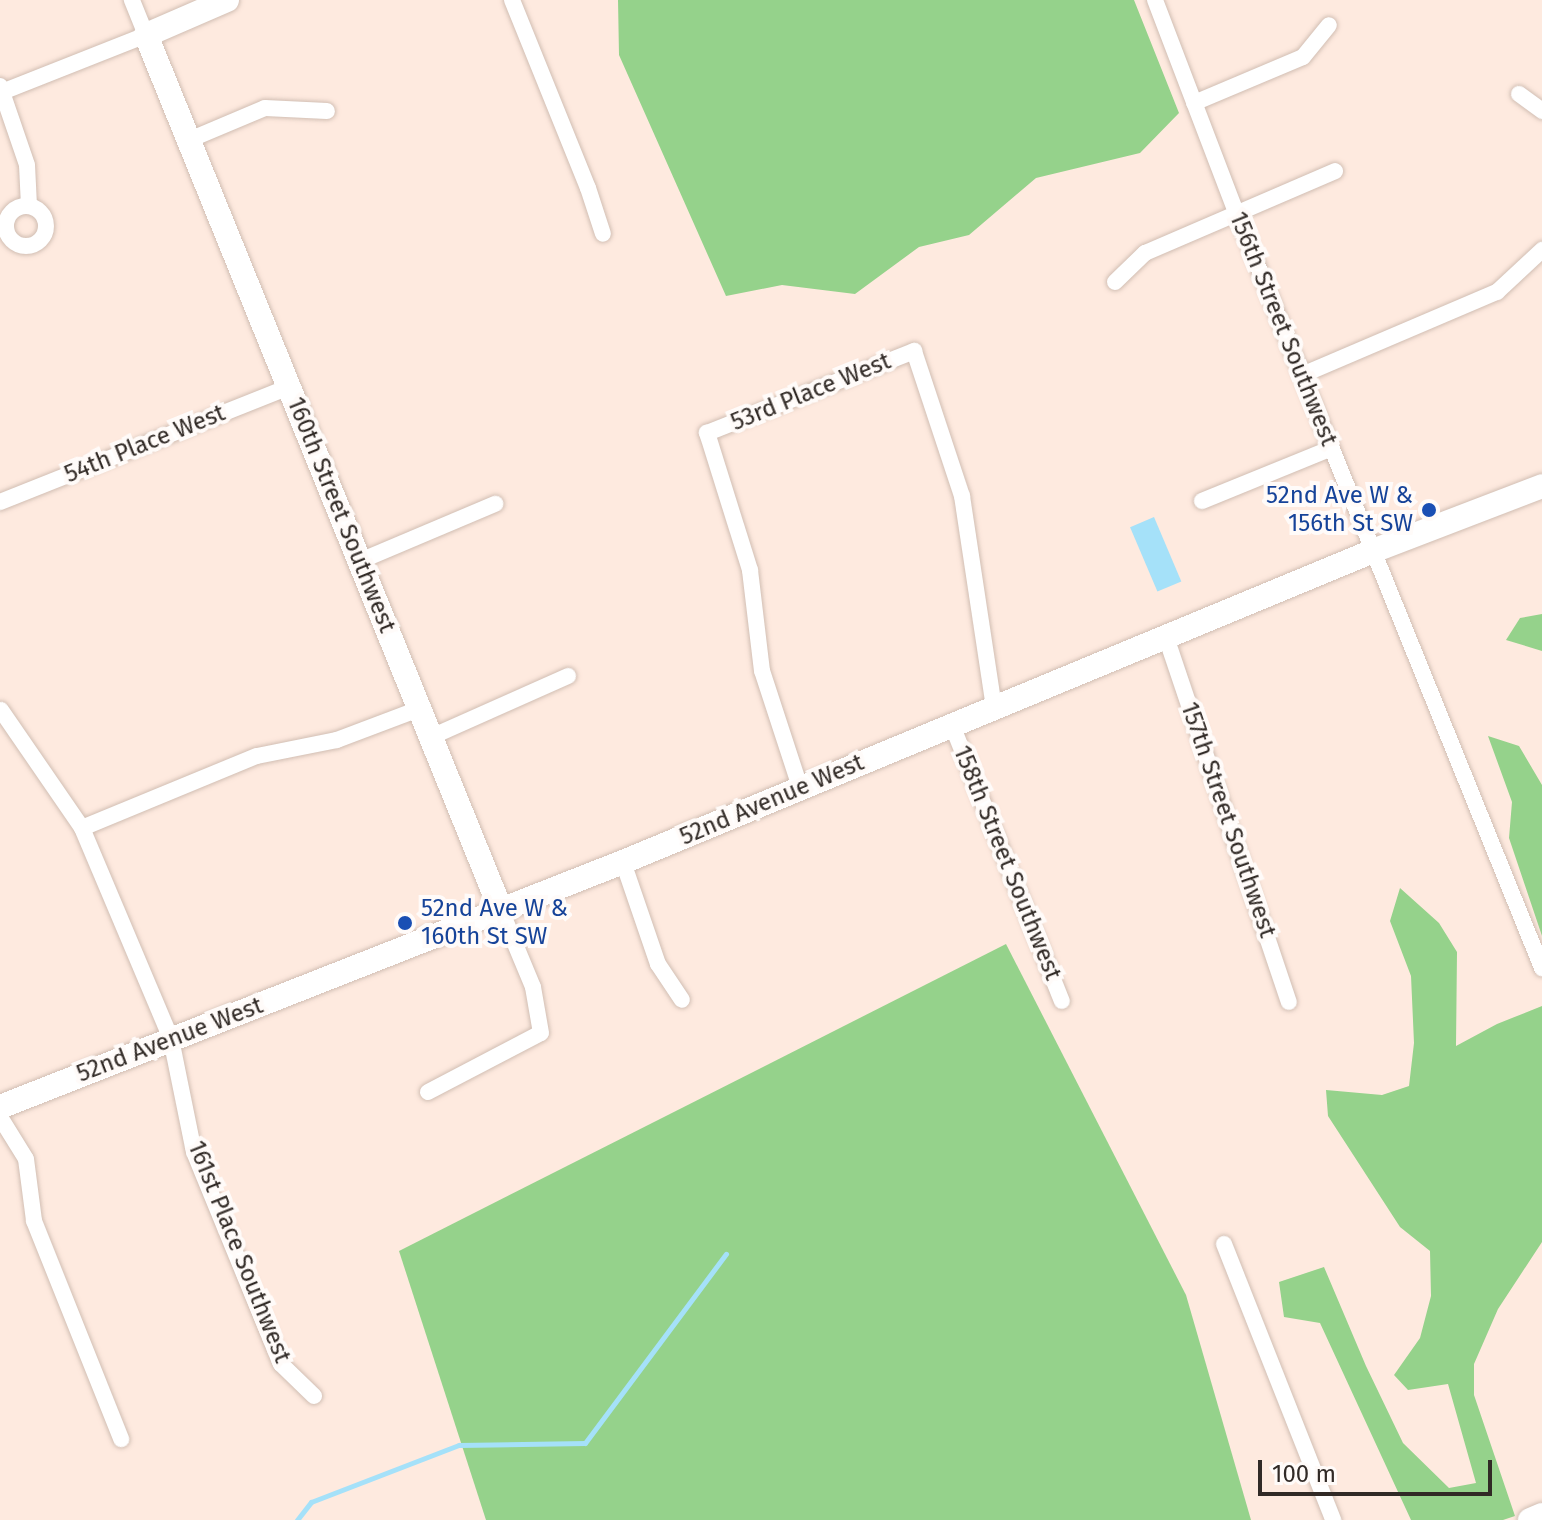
<!DOCTYPE html>
<html>
<head>
<meta charset="utf-8">
<style>
	body { margin:0 }
	#map { position:relative; width:1542px; height:1520px; overflow:hidden; background:#feeadf; font-family:"Fira Sans",sans-serif }
	div>[style] { position:absolute }
	.forest>* { inset:0; background:#95d28b }
	.water>* { inset:0; background:#a5e1f9; transform-origin:0 0 }
	.stream>* { height:5px; margin:-2.5px; padding:0 2.5px; transform-origin:2.5px; border-radius:2.5px; background:#a5e1f9 }
	.roads { filter:drop-shadow(0 0 2px #d1beb3) drop-shadow(0 0 2px #d1beb3) }
	.street>* { height:16px; margin:-8px; padding:0 8px; transform-origin:8px; border-radius:8px; background:#fff }
	.street>.ring { margin:-8px; padding:0; box-sizing:content-box; background:none; border:16px solid #fff; border-radius:50% }
	.secondary>* { height:24px; margin:-12px; padding:0 12px; transform-origin:12px; border-radius:12px; background:#fff }
	.dots>* { width:22px; height:22px; translate:-50% -50%; box-sizing:border-box; border:4px solid #fffbf9; border-radius:50% }
	span { translate:-50% -50%; white-space:nowrap; text-align:center; line-height:1.15; -webkit-text-stroke:8px #fffbf9; paint-order:stroke }
	.street-label { font-size:24px; color:#312a26 }
	.transit-label { font-size:24px; color:#164399 }
	.right { translate:-100% -50%; text-align:right }
	.left { translate:0 -50%; text-align:left }
	.scale { position:absolute; left:1258px; top:1460px; width:234px; height:36px; box-sizing:border-box; border:4px solid #312a26; border-top:0; padding-left:10px; font-size:24px; line-height:28px; white-space:nowrap; color:#312a26; -webkit-text-stroke:6px #fffbf9; paint-order:stroke }
</style>
</head>
<body>
<div id="map">
	<div class="forest">
		<i style="clip-path:polygon(618px 0,1134px 0,1179px 113px,1140px 153px,1036px 178px,969px 235px,919px 247px,855px 294px,782px 285px,726px 296px,619px 55px)"></i>
		<i style="clip-path:polygon(1542px 614px,1542px 651px,1506px 640px,1520px 618px)"></i>
		<i style="clip-path:polygon(1488px 736px,1519px 746px,1542px 785px,1542px 936px,1509px 838px,1512px 802px)"></i>
		<i style="clip-path:polygon(1400px 888px,1439px 923px,1457px 952px,1456px 1046px,1497px 1024px,1542px 1006px,1542px 1242px,1498px 1309px,1474px 1364px,1474px 1395px,1515px 1516px,1503px 1520px,1411px 1520px,1320px 1323px,1284px 1317px,1279px 1282px,1324px 1267px,1366px 1366px,1403px 1443px,1449px 1488px,1476px 1483px,1448px 1384px,1408px 1390px,1394px 1375px,1420px 1338px,1431px 1296px,1430px 1251px,1400px 1227px,1328px 1116px,1326px 1090px,1382px 1095px,1409px 1086px,1414px 1043px,1411px 976px,1390px 921px)"></i>
		<i style="clip-path:polygon(1006px 944px,1186px 1295px,1251px 1520px,486px 1520px,399px 1251px)"></i>
	</div>
	<div class="water">
		<i style="left:1154px;top:517px;width:70px;height:26px;rotate:67deg"></i>
	</div>
	<div class="stream">
		<i style="left:297px;top:1520px;width:23px;rotate:-52deg"></i>
		<i style="left:311px;top:1502px;width:159px;rotate:-21.1deg"></i>
		<i style="left:459px;top:1445px;width:126px;rotate:-0.9deg"></i>
		<i style="left:585px;top:1443px;width:236px;rotate:-53.3deg"></i>
	</div>
	<div class="roads">
		<div class="street">
			<i style="left:512px;top:0;width:203px;rotate:68deg"></i>
			<i style="left:588px;top:188px;width:48px;rotate:71.9deg"></i>
			<i style="left:1155px;top:0;width:227px;rotate:69.1deg"></i>
			<i style="left:1236px;top:212px;width:816px;rotate:67.96deg"></i>
			<i style="left:0;top:86px;width:83px;rotate:71.1deg"></i>
			<i style="left:27px;top:165px;width:41px;rotate:87.2deg"></i>
			<i style="left:2px;top:92px;width:155px;rotate:-21.6deg"></i>
			<i style="left:146px;top:35px;width:38px;rotate:-112deg"></i>
			<i style="left:1519px;top:94px;width:29px;rotate:36deg"></i>
			<i style="left:1194px;top:103px;width:118px;rotate:-22.9deg"></i>
			<i style="left:1303px;top:57px;width:41px;rotate:-50.9deg"></i>
			<i style="left:189px;top:140px;width:82px;rotate:-22.8deg"></i>
			<i style="left:265px;top:108px;width:62px;rotate:2.8deg"></i>
			<i class="ring" style="left:6px;top:206px;width:24px;height:24px"></i>
			<i style="left:1115px;top:282px;width:42px;rotate:-44deg"></i>
			<i style="left:1145px;top:253px;width:207px;rotate:-23.3deg"></i>
			<i style="left:1302px;top:375px;width:212px;rotate:-23.1deg"></i>
			<i style="left:1497px;top:292px;width:62px;rotate:-43deg"></i>
			<i style="left:1202px;top:501px;width:140px;rotate:-22.2deg"></i>
			<i style="left:0;top:502px;width:311px;rotate:-21.7deg"></i>
			<i style="left:360px;top:561px;width:147px;rotate:-22.9deg"></i>
			<i style="left:1166px;top:637px;width:385px;rotate:71.4deg"></i>
			<i style="left:1px;top:710px;width:143px;rotate:55.5deg"></i>
			<i style="left:82px;top:828px;width:229px;rotate:67.1deg"></i>
			<i style="left:171px;top:1039px;width:115px;rotate:78.5deg"></i>
			<i style="left:194px;top:1152px;width:229px;rotate:67.7deg"></i>
			<i style="left:281px;top:1364px;width:46px;rotate:44.1deg"></i>
			<i style="left:952px;top:725px;width:297px;rotate:68.3deg"></i>
			<i style="left:431px;top:737px;width:150px;rotate:-24deg"></i>
			<i style="left:800px;top:787px;width:122px;rotate:-108.1deg"></i>
			<i style="left:762px;top:671px;width:102px;rotate:-96.8deg"></i>
			<i style="left:750px;top:570px;width:144px;rotate:-107.4deg"></i>
			<i style="left:707px;top:433px;width:223px;rotate:-21.6deg"></i>
			<i style="left:914px;top:351px;width:153px;rotate:71.7deg"></i>
			<i style="left:962px;top:496px;width:214px;rotate:81.4deg"></i>
			<i style="left:82px;top:828px;width:189px;rotate:-22.4deg"></i>
			<i style="left:257px;top:756px;width:82px;rotate:-11.3deg"></i>
			<i style="left:337px;top:740px;width:88px;rotate:-20.7deg"></i>
			<i style="left:623px;top:862px;width:108px;rotate:71.1deg"></i>
			<i style="left:658px;top:964px;width:43px;rotate:56.3deg"></i>
			<i style="left:428px;top:1092px;width:127px;rotate:-27.6deg"></i>
			<i style="left:541px;top:1033px;width:47px;rotate:-99.9deg"></i>
			<i style="left:533px;top:987px;width:83px;rotate:-112.6deg"></i>
			<i style="left:0;top:1117px;width:49px;rotate:58.2deg"></i>
			<i style="left:26px;top:1159px;width:63px;rotate:82.6deg"></i>
			<i style="left:34px;top:1221px;width:235px;rotate:68.2deg"></i>
			<i style="left:1224px;top:1244px;width:297px;rotate:68.4deg"></i>
		</div>
		<div class="secondary">
			<i style="left:227px;top:0;width:88px;rotate:156.6deg"></i>
			<i style="left:146px;top:35px;width:944px;rotate:67.92deg"></i>
			<i style="left:0;top:1107px;width:669px;rotate:-21.47deg"></i>
			<i style="left:623px;top:862px;width:812px;rotate:-22.52deg"></i>
			<i style="left:1373px;top:551px;width:181px;rotate:-21deg"></i>
			<i style="left:1530px;top:1520px;width:13px;rotate:-23deg"></i>
		</div>
	</div>
	<div class="dots">
		<i style="left:1429px;top:510px;background:#1a4fb4"></i>
		<i style="left:405px;top:923px;background:#1a4fb4"></i>
	</div>
	<div class="street-label">
		<span style="left:1283px;top:329px;rotate:68deg">156th Street Southwest</span>
		<span style="left:811px;top:392px;rotate:-22deg">53rd Place West</span>
		<span style="left:145px;top:444px;rotate:-22deg">54th Place West</span>
		<span style="left:341px;top:515px;rotate:68deg">160th Street Southwest</span>
		<span style="left:772px;top:800px;rotate:-23deg">52nd Avenue West</span>
		<span style="left:1228px;top:820px;rotate:71deg">157th Street Southwest</span>
		<span style="left:1007px;top:863px;rotate:68deg">158th Street Southwest</span>
		<span style="left:170px;top:1040px;rotate:-21deg">52nd Avenue West</span>
		<span style="left:239px;top:1252px;rotate:68deg">161st Place Southwest</span>
	</div>
	<div class="transit-label">
		<span class="right" style="left:1413px;top:510px">52nd Ave W &amp;<br>156th St SW</span>
		<span class="left" style="left:421px;top:923px">52nd Ave W &amp;<br>160th St SW</span>
	</div>
	<div class="scale">100 m</div>
</div>
</body>
</html>
